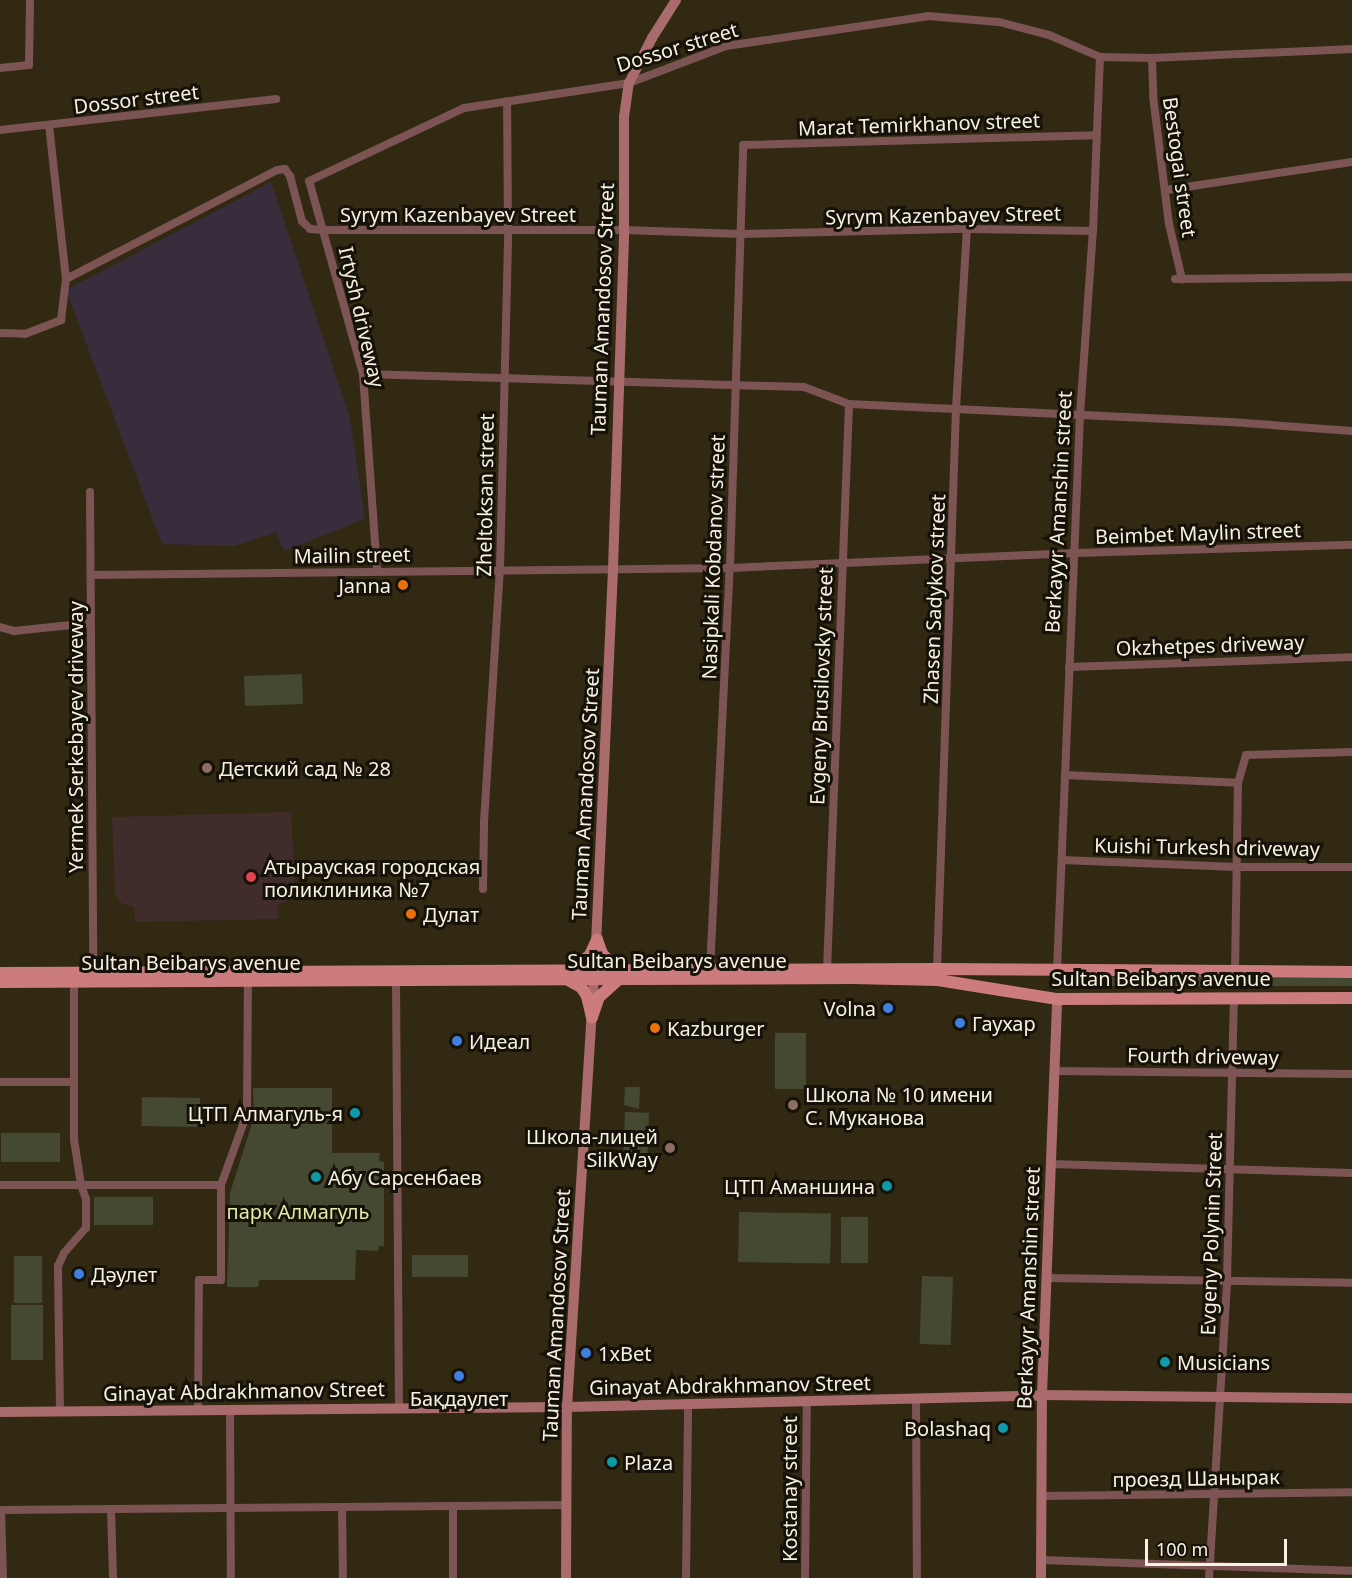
<!DOCTYPE html>
<html>
<head>
<meta charset="utf-8">
<style>
	body { margin:0 }
	#map { position:relative; width:1352px; height:1578px; overflow:hidden; background:#322912; font-family:"Noto Sans",sans-serif }
	div>[style] { position:absolute }
	.industrial>* { inset:0; background:#372d3d }
	.medical>* { inset:0; background:#402c2b }
	.green>* { inset:0; background:#454932; transform-origin:0 0 }
	.street>* { height:8px; margin:-4px; padding:0 4px; transform-origin:4px; border-radius:4px; background:#7c5454 }
	.secondary>* { height:10px; margin:-5px; padding:0 5px; transform-origin:5px; border-radius:5px; background:#a96b6c }
	.primary>* { height:12px; margin:-6px; padding:0 6px; transform-origin:6px; border-radius:6px; background:#cc7c7d }
	.dots>* { width:16px; height:16px; translate:-50% -50%; box-sizing:border-box; border:3px solid #161209; border-radius:50% }
	span { translate:-50% -50%; white-space:nowrap; text-align:center; line-height:1.15; -webkit-text-stroke:6px #161209; paint-order:stroke }
	.street-label { font-size:20px; color:#f6f1e3 }
	.poi-label { font-size:20px; color:#f6f1e3 }
	.right { translate:-100% -50%; text-align:right }
	.left { translate:0 -50%; text-align:left }
	.park-label { font-size:20px; color:#dfeba8 }
	.scale { position:absolute; left:1145px; top:1539px; width:142px; height:27px; box-sizing:border-box; border:3px solid #f6f1e3; border-top:0; padding-left:8px; font-size:18px; line-height:21px; white-space:nowrap; color:#f6f1e3; -webkit-text-stroke:4px #161209; paint-order:stroke }
</style>
</head>
<body>
<div id="map">
	<div class="industrial">
		<i style="clip-path:polygon(271px 182px,350px 418px,365px 519px,284px 551px,276px 532px,234px 546px,162px 544px,66px 290px)"></i>
	</div>
	<div class="medical">
		<i style="clip-path:polygon(291px 812px,295px 891px,287px 900px,277px 905px,278px 919px,135px 922px,134px 907px,122px 904px,115px 894px,112px 817px)"></i>
	</div>
	<div class="green">
		<i style="left:302px;top:674px;width:30px;height:58px;rotate:88deg"></i>
		<i style="left:1352px;top:977px;width:9px;height:271px;rotate:90deg"></i>
		<i style="left:775px;top:1033px;width:31px;height:56px"></i>
		<i style="clip-path:polygon(625px 1087px,640px 1087px,639px 1109px,624px 1105px)"></i>
		<i style="clip-path:polygon(253px 1088px,332px 1088px,332px 1153px,380px 1153px,379px 1161px,384px 1162px,384px 1246px,379px 1246px,378px 1251px,356px 1250px,355px 1280px,259px 1280px,258px 1287px,227px 1287px,230px 1193px,254px 1117px)"></i>
		<i style="left:142px;top:1097px;width:58px;height:29px;rotate:1deg"></i>
		<i style="left:625px;top:1112px;width:24px;height:48px;rotate:2deg"></i>
		<i style="left:1px;top:1133px;width:59px;height:29px"></i>
		<i style="left:94px;top:1197px;width:59px;height:28px"></i>
		<i style="left:739px;top:1212px;width:92px;height:50px;rotate:1deg"></i>
		<i style="left:841px;top:1217px;width:27px;height:46px"></i>
		<i style="left:468px;top:1255px;width:22px;height:56px;rotate:90deg"></i>
		<i style="left:14px;top:1256px;width:28px;height:47px"></i>
		<i style="left:922px;top:1276px;width:31px;height:68px;rotate:2deg"></i>
		<i style="left:11px;top:1305px;width:32px;height:55px"></i>
	</div>
	<div class="street">
		<i style="left:1152px;top:58px;width:38px;rotate:88deg"></i>
		<i style="left:1153px;top:96px;width:129px;rotate:82.9deg"></i>
		<i style="left:1169px;top:224px;width:57px;rotate:76.7deg"></i>
		<i style="left:0;top:68px;width:29px;rotate:-6deg"></i>
		<i style="left:29px;top:65px;width:65px;rotate:-89.1deg"></i>
		<i style="left:0;top:130px;width:278px;rotate:-6.4deg"></i>
		<i style="left:1166px;top:190px;width:188px;rotate:-8.6deg"></i>
		<i style="left:66px;top:279px;width:237px;rotate:-27.3deg"></i>
		<i style="left:277px;top:170px;width:8px;rotate:-7deg"></i>
		<i style="left:285px;top:169px;width:9px;rotate:54deg"></i>
		<i style="left:290px;top:176px;width:47px;rotate:75.1deg"></i>
		<i style="left:302px;top:221px;width:11px;rotate:45deg"></i>
		<i style="left:310px;top:229px;width:14px;rotate:4deg"></i>
		<i style="left:324px;top:230px;width:300px"></i>
		<i style="left:624px;top:230px;width:117px;rotate:2deg"></i>
		<i style="left:741px;top:234px;width:226px;rotate:-1.3deg"></i>
		<i style="left:967px;top:229px;width:126px;rotate:0.9deg"></i>
		<i style="left:1175px;top:279px;width:177px;rotate:-0.6deg"></i>
		<i style="left:0;top:333px;width:25px;rotate:2deg"></i>
		<i style="left:25px;top:334px;width:39px;rotate:-21deg"></i>
		<i style="left:61px;top:320px;width:41px;rotate:-83deg"></i>
		<i style="left:66px;top:279px;width:154px;rotate:-96.3deg"></i>
		<i style="left:363px;top:374px;width:441px;rotate:1.7deg"></i>
		<i style="left:804px;top:387px;width:48px;rotate:20.7deg"></i>
		<i style="left:849px;top:404px;width:382px;rotate:2.7deg"></i>
		<i style="left:1231px;top:422px;width:121px;rotate:4.3deg"></i>
		<i style="left:90px;top:492px;width:484px;rotate:89.6deg"></i>
		<i style="left:377px;top:570px;width:196px;rotate:-94.1deg"></i>
		<i style="left:363px;top:374px;width:200px;rotate:-105.6deg"></i>
		<i style="left:309px;top:181px;width:171px;rotate:-25.2deg"></i>
		<i style="left:464px;top:108px;width:167px;rotate:-8.6deg"></i>
		<i style="left:629px;top:83px;width:104px;rotate:-20.9deg"></i>
		<i style="left:726px;top:46px;width:204px;rotate:-8.4deg"></i>
		<i style="left:928px;top:16px;width:71px;rotate:4.8deg"></i>
		<i style="left:999px;top:22px;width:52px;rotate:14.6deg"></i>
		<i style="left:1049px;top:35px;width:56px;rotate:23.3deg"></i>
		<i style="left:1100px;top:57px;width:52px;rotate:1.1deg"></i>
		<i style="left:1152px;top:58px;width:200px;rotate:-2.6deg"></i>
		<i style="left:91px;top:575px;width:639px;rotate:-0.63deg"></i>
		<i style="left:730px;top:568px;width:346px;rotate:-2.5deg"></i>
		<i style="left:1076px;top:553px;width:276px;rotate:-1.7deg"></i>
		<i style="left:0;top:627px;width:15px;rotate:16deg"></i>
		<i style="left:14px;top:631px;width:77px;rotate:-5.9deg"></i>
		<i style="left:1069px;top:667px;width:283px;rotate:-2deg"></i>
		<i style="left:1065px;top:775px;width:173px;rotate:2.6deg"></i>
		<i style="left:1238px;top:783px;width:29px;rotate:-74deg"></i>
		<i style="left:1246px;top:755px;width:106px;rotate:-1.6deg"></i>
		<i style="left:1062px;top:860px;width:175px;rotate:2.3deg"></i>
		<i style="left:1237px;top:867px;width:115px"></i>
		<i style="left:483px;top:889px;width:67px;rotate:-89.1deg"></i>
		<i style="left:484px;top:822px;width:254px;rotate:-86.4deg"></i>
		<i style="left:500px;top:569px;width:337px;rotate:-88.6deg"></i>
		<i style="left:508px;top:232px;width:131px;rotate:-90.4deg"></i>
		<i style="left:937px;top:969px;width:561px;rotate:-88.06deg"></i>
		<i style="left:956px;top:408px;width:179px;rotate:-86.5deg"></i>
		<i style="left:710px;top:970px;width:402px;rotate:-87.2deg"></i>
		<i style="left:730px;top:568px;width:423px;rotate:-88.2deg"></i>
		<i style="left:743px;top:145px;width:353px;rotate:-1.6deg"></i>
		<i style="left:827px;top:970px;width:566px;rotate:-87.77deg"></i>
		<i style="left:1057px;top:970px;width:555px;rotate:-87.63deg"></i>
		<i style="left:1080px;top:415px;width:184px;rotate:-86deg"></i>
		<i style="left:1093px;top:231px;width:174px;rotate:-87.7deg"></i>
		<i style="left:1235px;top:972px;width:189px;rotate:-89.1deg"></i>
		<i style="left:396px;top:978px;width:429px;rotate:89.6deg"></i>
		<i style="left:1054px;top:1071px;width:298px;rotate:0.6deg"></i>
		<i style="left:0;top:1082px;width:74px"></i>
		<i style="left:1050px;top:1164px;width:302px;rotate:1.7deg"></i>
		<i style="left:0;top:1185px;width:221px"></i>
		<i style="left:1046px;top:1278px;width:306px;rotate:0.9deg"></i>
		<i style="left:916px;top:1398px;width:180px;rotate:89.7deg"></i>
		<i style="left:198px;top:1410px;width:130px;rotate:-89.6deg"></i>
		<i style="left:199px;top:1280px;width:22px"></i>
		<i style="left:221px;top:1280px;width:95px;rotate:-90deg"></i>
		<i style="left:221px;top:1185px;width:77px;rotate:-70.1deg"></i>
		<i style="left:247px;top:1113px;width:137px;rotate:-89.6deg"></i>
		<i style="left:230px;top:1410px;width:168px;rotate:89.7deg"></i>
		<i style="left:60px;top:1412px;width:146px;rotate:-90.8deg"></i>
		<i style="left:58px;top:1266px;width:14px;rotate:-65deg"></i>
		<i style="left:64px;top:1253px;width:33px;rotate:-49deg"></i>
		<i style="left:86px;top:1228px;width:29px;rotate:-90deg"></i>
		<i style="left:86px;top:1199px;width:15px;rotate:-110deg"></i>
		<i style="left:81px;top:1185px;width:47px;rotate:-98.7deg"></i>
		<i style="left:74px;top:1139px;width:159px;rotate:-90deg"></i>
		<i style="left:1041px;top:1496px;width:311px;rotate:-0.7deg"></i>
		<i style="left:342px;top:1508px;width:70px;rotate:89.2deg"></i>
		<i style="left:453px;top:1508px;width:70px;rotate:90deg"></i>
		<i style="left:111px;top:1509px;width:69px;rotate:88.3deg"></i>
		<i style="left:0;top:1510px;width:566px;rotate:-0.51deg"></i>
		<i style="left:1px;top:1510px;width:68px;rotate:88.3deg"></i>
		<i style="left:1041px;top:1560px;width:311px;rotate:2deg"></i>
		<i style="left:686px;top:1578px;width:174px;rotate:-89.3deg"></i>
		<i style="left:805px;top:1578px;width:178px;rotate:-89.4deg"></i>
		<i style="left:1209px;top:1578px;width:298px;rotate:-86.5deg"></i>
		<i style="left:1227px;top:1281px;width:283px;rotate:-88.6deg"></i>
	</div>
	<div class="secondary">
		<i style="left:0;top:1412px;width:567px;rotate:-0.51deg"></i>
		<i style="left:567px;top:1407px;width:475px;rotate:-1.4deg"></i>
		<i style="left:1042px;top:1395px;width:310px;rotate:0.6deg"></i>
		<i style="left:566px;top:1578px;width:171px;rotate:-89.7deg"></i>
		<i style="left:567px;top:1407px;width:442px;rotate:-86.4deg"></i>
		<i style="left:595px;top:966px;width:397px;rotate:-87.4deg"></i>
		<i style="left:613px;top:569px;width:339px;rotate:-88.1deg"></i>
		<i style="left:624px;top:230px;width:113px;rotate:-90deg"></i>
		<i style="left:624px;top:117px;width:34px;rotate:-82deg"></i>
		<i style="left:629px;top:83px;width:51px;rotate:-62.9deg"></i>
		<i style="left:652px;top:38px;width:45px;rotate:-57.7deg"></i>
		<i style="left:1041px;top:1578px;width:183px;rotate:-89.7deg"></i>
		<i style="left:1042px;top:1395px;width:396px;rotate:-87.8deg"></i>
	</div>
	<div class="primary">
		<i style="left:597px;top:940px;width:15px;rotate:70deg"></i>
		<i style="left:602px;top:954px;width:24px;rotate:45deg"></i>
		<i style="left:571px;top:970px;width:24px;rotate:-38deg"></i>
		<i style="left:590px;top:955px;width:17px;rotate:-65deg"></i>
		<i style="left:0;top:973px;width:937px;rotate:-0.24deg"></i>
		<i style="left:937px;top:969px;width:415px;rotate:0.4deg"></i>
		<i style="left:570px;top:981px;width:13px;rotate:29deg"></i>
		<i style="left:581px;top:987px;width:11px;rotate:56deg"></i>
		<i style="left:587px;top:996px;width:22px;rotate:77deg"></i>
		<i style="left:0;top:982px;width:853px;rotate:-0.27deg"></i>
		<i style="left:853px;top:978px;width:85px;rotate:1.3deg"></i>
		<i style="left:938px;top:980px;width:121px;rotate:9.1deg"></i>
		<i style="left:1057px;top:999px;width:295px;rotate:-0.2deg"></i>
		<i style="left:592px;top:1017px;width:21px;rotate:-71deg"></i>
		<i style="left:599px;top:997px;width:25px;rotate:-42deg"></i>
	</div>
	<div class="dots">
		<i style="left:403px;top:585px;background:#e8710a"></i>
		<i style="left:207px;top:768px;background:#8d6e63"></i>
		<i style="left:251px;top:877px;background:#e0444e"></i>
		<i style="left:411px;top:914px;background:#e8710a"></i>
		<i style="left:888px;top:1008px;background:#3f7fe0"></i>
		<i style="left:960px;top:1023px;background:#3f7fe0"></i>
		<i style="left:655px;top:1028px;background:#e8710a"></i>
		<i style="left:457px;top:1041px;background:#3f7fe0"></i>
		<i style="left:793px;top:1105px;background:#8d6e63"></i>
		<i style="left:355px;top:1113px;background:#0f9aa8"></i>
		<i style="left:670px;top:1148px;background:#8d6e63"></i>
		<i style="left:316px;top:1177px;background:#0f9aa8"></i>
		<i style="left:887px;top:1186px;background:#0f9aa8"></i>
		<i style="left:79px;top:1274px;background:#3f7fe0"></i>
		<i style="left:586px;top:1353px;background:#3f7fe0"></i>
		<i style="left:1165px;top:1362px;background:#0f9aa8"></i>
		<i style="left:459px;top:1376px;background:#3f7fe0"></i>
		<i style="left:1003px;top:1428px;background:#0f9aa8"></i>
		<i style="left:612px;top:1462px;background:#0f9aa8"></i>
	</div>
	<div class="street-label">
		<span style="left:677px;top:47px;rotate:-17deg">Dossor street</span>
		<span style="left:136px;top:99px;rotate:-7deg">Dossor street</span>
		<span style="left:919px;top:124px;rotate:-2deg">Marat Temirkhanov street</span>
		<span style="left:1180px;top:167px;rotate:82deg">Bestogai street</span>
		<span style="left:458px;top:214px">Syrym Kazenbayev Street</span>
		<span style="left:943px;top:215px;rotate:-1deg">Syrym Kazenbayev Street</span>
		<span style="left:602px;top:309px;rotate:-88deg">Tauman Amandosov Street</span>
		<span style="left:362px;top:317px;rotate:77deg">Irtysh driveway</span>
		<span style="left:485px;top:495px;rotate:-89deg">Zheltoksan street</span>
		<span style="left:1058px;top:512px;rotate:-87deg">Berkayyr Amanshin street</span>
		<span style="left:1198px;top:533px;rotate:-2deg">Beimbet Maylin street</span>
		<span style="left:352px;top:555px;rotate:-1deg">Mailin street</span>
		<span style="left:713px;top:557px;rotate:-88deg">Nasipkali Kobdanov street</span>
		<span style="left:934px;top:599px;rotate:-88deg">Zhasen Sadykov street</span>
		<span style="left:1210px;top:645px;rotate:-2deg">Okzhetpes driveway</span>
		<span style="left:821px;top:686px;rotate:-88deg">Evgeny Brusilovsky street</span>
		<span style="left:75px;top:737px;rotate:-90deg">Yermek Serkebayev driveway</span>
		<span style="left:585px;top:794px;rotate:-87deg">Tauman Amandosov Street</span>
		<span style="left:1207px;top:847px;rotate:1deg">Kuishi Turkesh driveway</span>
		<span style="left:677px;top:960px">Sultan Beibarys avenue</span>
		<span style="left:191px;top:962px">Sultan Beibarys avenue</span>
		<span style="left:1161px;top:978px">Sultan Beibarys avenue</span>
		<span style="left:1203px;top:1056px;rotate:1deg">Fourth driveway</span>
		<span style="left:1211px;top:1234px;rotate:-88deg">Evgeny Polynin Street</span>
		<span style="left:1028px;top:1288px;rotate:-88deg">Berkayyr Amanshin street</span>
		<span style="left:556px;top:1315px;rotate:-87deg">Tauman Amandosov Street</span>
		<span style="left:730px;top:1385px;rotate:-1deg">Ginayat Abdrakhmanov Street</span>
		<span style="left:244px;top:1391px;rotate:-1deg">Ginayat Abdrakhmanov Street</span>
		<span style="left:1196px;top:1478px;rotate:-1deg">проезд Шанырак</span>
		<span style="left:789px;top:1489px;rotate:-90deg">Kostanay street</span>
	</div>
	<div class="poi-label">
		<span class="right" style="left:391px;top:585px">Janna</span>
		<span class="left" style="left:219px;top:768px">Детский сад № 28</span>
		<span class="left" style="left:264px;top:878px">Атырауская городская<br>поликлиника №7</span>
		<span class="left" style="left:423px;top:914px">Дулат</span>
		<span class="right" style="left:876px;top:1008px">Volna</span>
		<span class="left" style="left:972px;top:1023px">Гаухар</span>
		<span class="left" style="left:667px;top:1028px">Kazburger</span>
		<span class="left" style="left:469px;top:1041px">Идеал</span>
		<span class="left" style="left:805px;top:1106px">Школа № 10 имени<br>С. Муканова</span>
		<span class="right" style="left:343px;top:1113px">ЦТП Алмагуль-я</span>
		<span class="right" style="left:658px;top:1148px">Школа-лицей<br>SilkWay</span>
		<span class="left" style="left:328px;top:1177px">Абу Сарсенбаев</span>
		<span class="right" style="left:875px;top:1186px">ЦТП Аманшина</span>
		<span class="left" style="left:91px;top:1274px">Дәулет</span>
		<span class="left" style="left:598px;top:1353px">1xBet</span>
		<span class="left" style="left:1177px;top:1362px">Musicians</span>
		<span style="left:459px;top:1398px">Бақдаулет</span>
		<span class="right" style="left:991px;top:1428px">Bolashaq</span>
		<span class="left" style="left:624px;top:1462px">Plaza</span>
	</div>
	<div class="park-label">
		<span style="left:298px;top:1211px">парк Алмагуль</span>
	</div>
	<div class="scale">100 m</div>
</div>
</body>
</html>
